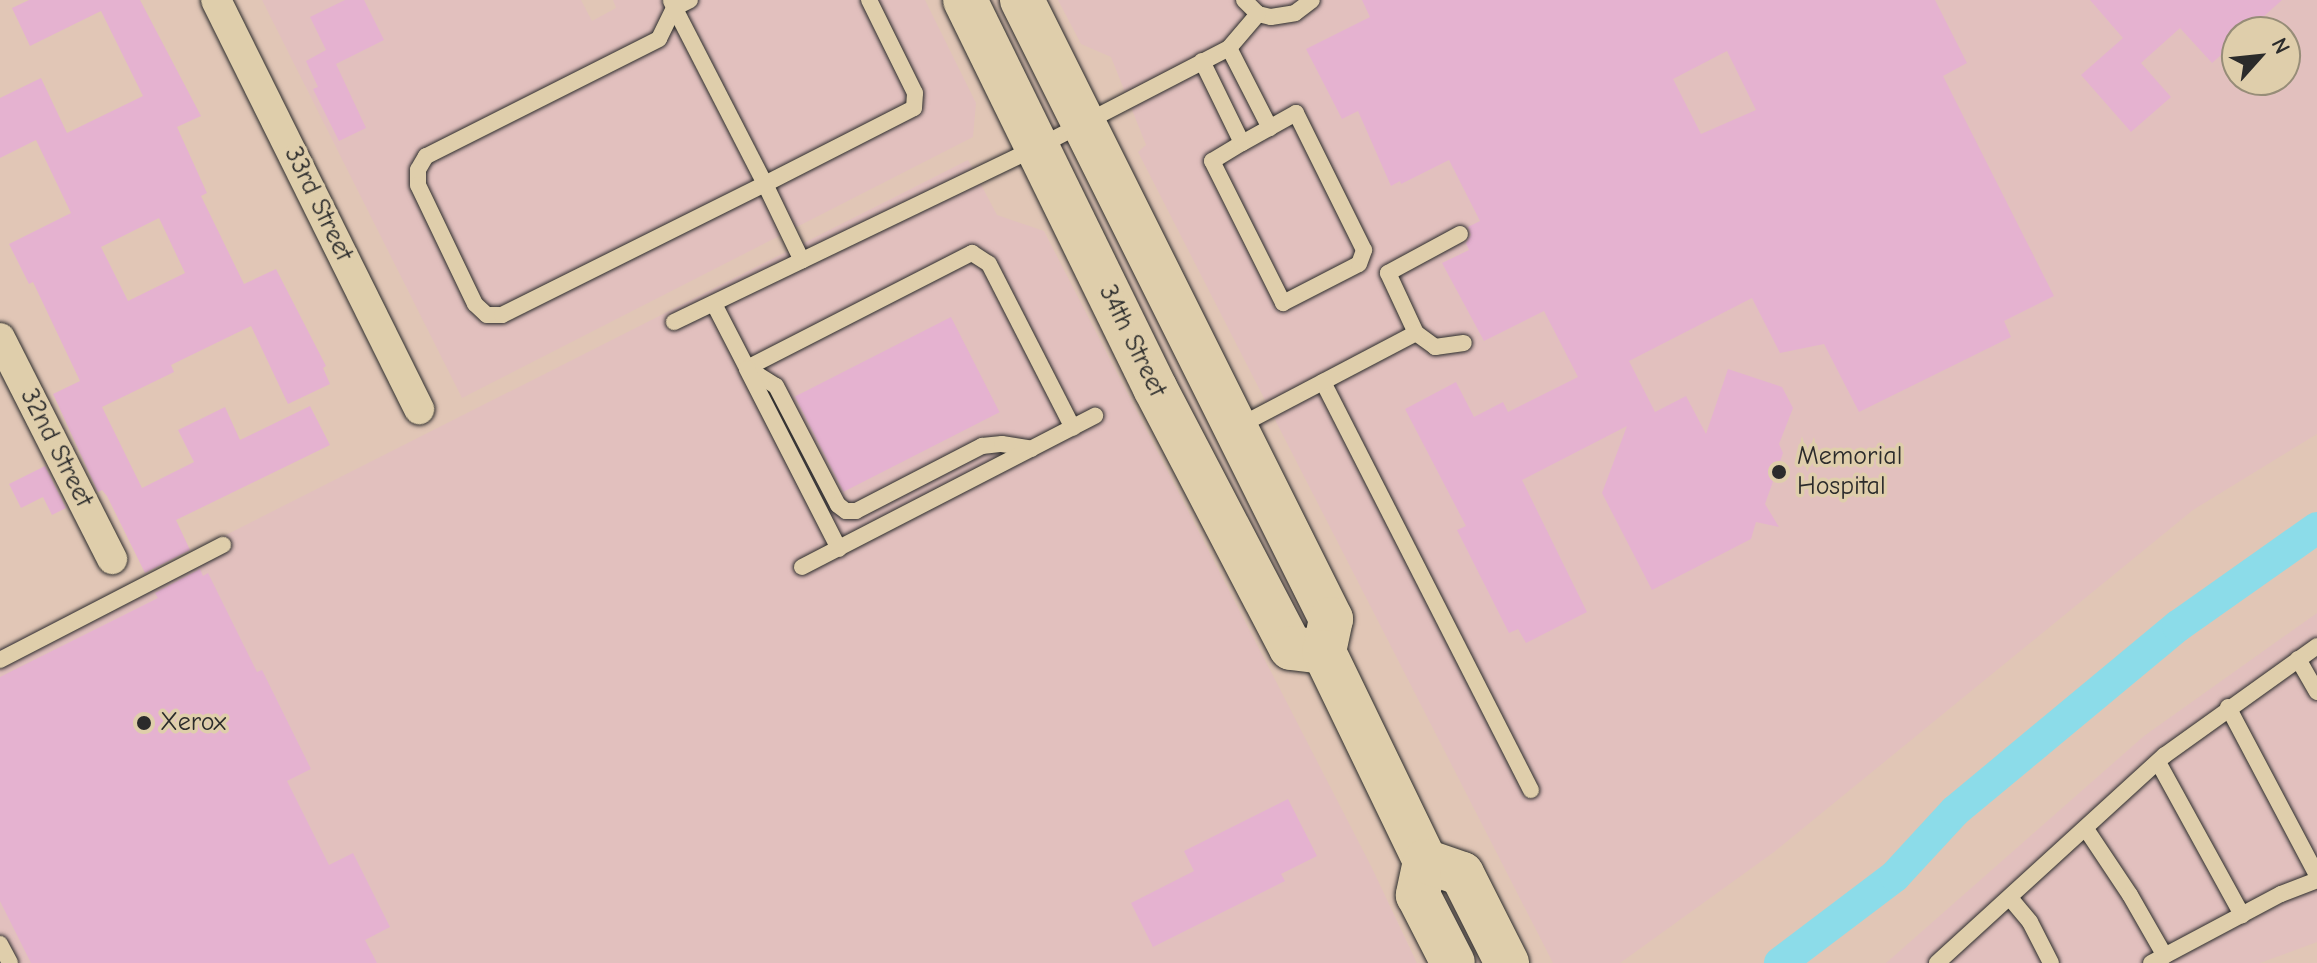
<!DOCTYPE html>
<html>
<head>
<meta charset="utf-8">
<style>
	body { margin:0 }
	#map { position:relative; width:2317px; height:963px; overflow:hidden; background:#e1c6b6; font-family:"Comic Neue",sans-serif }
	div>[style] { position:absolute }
	.built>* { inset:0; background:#e2c0be }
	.canal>* { height:32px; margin:-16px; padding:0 16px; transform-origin:16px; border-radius:16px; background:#8cdce9 }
	.building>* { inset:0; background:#e5b2d0; transform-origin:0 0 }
	.roads { filter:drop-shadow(0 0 2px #2b2b2b) drop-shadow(0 0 2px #2b2b2b) }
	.lane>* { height:16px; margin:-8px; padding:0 8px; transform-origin:8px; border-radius:8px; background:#dfceab }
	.street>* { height:30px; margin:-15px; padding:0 15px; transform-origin:15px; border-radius:15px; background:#dfceab }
	.secondary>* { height:44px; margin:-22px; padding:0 22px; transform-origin:22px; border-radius:22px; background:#dfceab }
	.dots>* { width:22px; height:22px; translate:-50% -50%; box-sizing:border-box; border:4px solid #dfceab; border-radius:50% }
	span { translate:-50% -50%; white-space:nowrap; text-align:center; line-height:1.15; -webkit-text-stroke:7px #dfceab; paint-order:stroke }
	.street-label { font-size:26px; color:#2b2b2b }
	.poi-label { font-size:26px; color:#2b2b2b }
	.left { translate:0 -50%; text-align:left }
	.north { position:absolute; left:2221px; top:16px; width:80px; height:80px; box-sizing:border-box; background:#dfceab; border:2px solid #978d78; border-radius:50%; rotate:63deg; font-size:22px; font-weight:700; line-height:32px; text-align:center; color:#2b2b2b }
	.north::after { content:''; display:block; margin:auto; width:28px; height:36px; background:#2b2b2b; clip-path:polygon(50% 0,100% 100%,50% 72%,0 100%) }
</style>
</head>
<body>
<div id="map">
	<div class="built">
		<i style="clip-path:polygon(262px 0,581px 0,592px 21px,616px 8px,613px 0,925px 0,976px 103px,973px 137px,462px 398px)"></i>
		<i style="clip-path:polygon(evenodd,1058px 0,2317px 0,2317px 434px,2193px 510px,1774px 852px,1620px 963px,1553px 963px,1138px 152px,1146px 145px,1111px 57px,1081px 44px,1058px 0,2237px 32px,2285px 32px,2285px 80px,2237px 80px,2237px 32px)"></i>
		<i style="clip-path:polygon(968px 160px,997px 215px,1044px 231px,1371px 866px,1417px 963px,0 963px,0 649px)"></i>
		<i style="clip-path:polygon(2317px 613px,2317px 942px,2260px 963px,1886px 963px,2144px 736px)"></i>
	</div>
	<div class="canal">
		<i style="left:1780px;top:963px;width:144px;rotate:-37.1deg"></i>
		<i style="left:1895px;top:876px;width:88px;rotate:-47.3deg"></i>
		<i style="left:1955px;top:811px;width:290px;rotate:-39.7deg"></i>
		<i style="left:2178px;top:626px;width:170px;rotate:-35.2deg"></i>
	</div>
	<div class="building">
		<i style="clip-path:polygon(evenodd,29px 0,140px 0,201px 116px,177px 127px,207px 193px,201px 196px,244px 284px,276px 269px,326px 366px,323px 368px,330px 384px,288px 404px,251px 326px,171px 365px,174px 372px,102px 407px,142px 488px,194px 462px,178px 430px,225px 407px,240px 440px,310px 406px,330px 445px,176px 520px,190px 550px,145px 573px,107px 496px,102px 490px,98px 492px,53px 394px,80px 381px,33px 282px,29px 284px,9px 244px,71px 213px,36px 140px,0 158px,0 98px,41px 78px,67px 133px,143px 96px,101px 11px,30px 46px,12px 8px,29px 0,159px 218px,185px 273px,128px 301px,101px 247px,159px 218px)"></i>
		<i style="clip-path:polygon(345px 0,364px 0,384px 40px,336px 64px,366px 128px,339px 141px,313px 89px,318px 87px,306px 61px,326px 50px,310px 17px)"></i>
		<i style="clip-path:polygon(evenodd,1362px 0,1935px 0,1967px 63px,1943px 76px,2054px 296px,2004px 321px,2011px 337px,1859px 412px,1824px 344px,1780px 353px,1752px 298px,1629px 361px,1655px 412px,1686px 396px,1706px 434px,1728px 369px,1782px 387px,1793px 408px,1779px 444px,1783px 453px,1765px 504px,1779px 527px,1756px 522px,1751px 539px,1652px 590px,1602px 493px,1627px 426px,1522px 480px,1587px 612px,1526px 643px,1518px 629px,1509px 633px,1457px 530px,1466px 526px,1405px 409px,1456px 382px,1474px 417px,1503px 402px,1508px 412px,1578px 377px,1544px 311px,1484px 341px,1442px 263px,1469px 250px,1466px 243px,1471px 235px,1468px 227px,1480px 221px,1449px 160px,1401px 184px,1400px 181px,1391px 186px,1358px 111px,1342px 119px,1306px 49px,1370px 17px,1362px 0,1727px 51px,1756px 110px,1701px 134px,1673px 79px,1727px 51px)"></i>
		<i style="clip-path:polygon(2090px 0,2282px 0,2263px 17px,2276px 32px,2237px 32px,2237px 74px,2221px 55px,2212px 63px,2180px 28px,2141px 63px,2171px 97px,2131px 132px,2081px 75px,2123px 38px)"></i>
		<i style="left:951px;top:317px;width:107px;height:175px;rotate:63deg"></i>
		<i style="clip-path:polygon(45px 466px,66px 508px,52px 515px,43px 497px,21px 508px,9px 484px)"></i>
		<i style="clip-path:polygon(200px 569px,203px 576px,208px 573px,257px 672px,262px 670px,311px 769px,287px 781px,329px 865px,353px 853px,390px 927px,365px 940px,377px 963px,31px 963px,0 901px,0 677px,158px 598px,155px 593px)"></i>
		<i style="clip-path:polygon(1288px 799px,1317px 856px,1281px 874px,1285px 881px,1153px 947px,1131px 903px,1194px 871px,1184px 851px)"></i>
	</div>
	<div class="roads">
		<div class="lane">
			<i style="left:690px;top:0;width:18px;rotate:153deg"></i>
			<i style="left:674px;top:8px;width:34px;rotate:116deg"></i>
			<i style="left:659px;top:39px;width:261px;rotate:153.3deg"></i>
			<i style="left:426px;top:156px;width:16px;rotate:120deg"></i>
			<i style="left:418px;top:170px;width:15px;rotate:90deg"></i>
			<i style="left:418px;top:185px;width:132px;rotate:64.4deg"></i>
			<i style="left:475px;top:304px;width:16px;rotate:43deg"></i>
			<i style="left:487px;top:315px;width:15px"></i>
			<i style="left:502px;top:315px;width:294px;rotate:-26.5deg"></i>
			<i style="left:765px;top:184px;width:85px;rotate:64.3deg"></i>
			<i style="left:1244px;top:0;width:20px;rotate:45deg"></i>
			<i style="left:1258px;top:14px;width:13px;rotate:13deg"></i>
			<i style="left:1271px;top:17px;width:24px;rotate:-9deg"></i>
			<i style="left:1295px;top:13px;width:21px;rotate:-37deg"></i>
			<i style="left:671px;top:1px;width:206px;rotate:62.8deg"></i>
			<i style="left:765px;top:184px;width:167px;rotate:-27deg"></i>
			<i style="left:914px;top:108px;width:15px;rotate:-86deg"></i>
			<i style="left:915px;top:93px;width:104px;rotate:-116.3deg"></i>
			<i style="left:1229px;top:48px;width:90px;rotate:62.9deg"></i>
			<i style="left:1202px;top:61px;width:91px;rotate:64deg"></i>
			<i style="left:1242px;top:143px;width:35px;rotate:149deg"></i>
			<i style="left:1212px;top:161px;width:159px;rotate:63.4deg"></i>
			<i style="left:1283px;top:303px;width:85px;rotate:-27.2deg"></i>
			<i style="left:1359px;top:264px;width:15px;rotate:-70deg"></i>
			<i style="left:1364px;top:250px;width:153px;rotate:-116.4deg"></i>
			<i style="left:1296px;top:113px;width:62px;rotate:150.9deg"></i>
			<i style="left:1460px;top:234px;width:82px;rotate:151.6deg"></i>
			<i style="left:1388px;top:273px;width:66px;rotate:65deg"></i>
			<i style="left:1416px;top:333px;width:24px;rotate:36deg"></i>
			<i style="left:1435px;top:347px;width:29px;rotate:-8deg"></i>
			<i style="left:714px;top:304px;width:72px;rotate:62.7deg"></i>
			<i style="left:747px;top:368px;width:253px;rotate:-27.1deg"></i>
			<i style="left:972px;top:253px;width:20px;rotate:33deg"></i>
			<i style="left:989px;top:264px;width:184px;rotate:62.9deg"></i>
			<i style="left:674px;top:322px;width:404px;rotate:-25.7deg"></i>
			<i style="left:1038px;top:147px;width:215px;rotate:-27.4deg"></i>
			<i style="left:1229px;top:48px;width:45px;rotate:-49.5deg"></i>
			<i style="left:747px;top:368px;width:34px;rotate:32deg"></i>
			<i style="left:776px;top:386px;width:134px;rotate:62.5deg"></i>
			<i style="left:838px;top:505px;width:10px;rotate:37deg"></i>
			<i style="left:846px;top:511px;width:10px"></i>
			<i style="left:856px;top:511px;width:142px;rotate:-27.3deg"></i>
			<i style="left:982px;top:446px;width:20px;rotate:-6deg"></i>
			<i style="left:1002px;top:444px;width:30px;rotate:9deg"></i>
			<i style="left:747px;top:369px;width:202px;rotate:62.9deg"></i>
			<i style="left:1323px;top:382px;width:458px;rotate:63deg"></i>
			<i style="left:1237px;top:427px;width:202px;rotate:-27.7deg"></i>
			<i style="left:802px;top:567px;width:330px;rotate:-27.3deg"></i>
			<i style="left:2298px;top:659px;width:38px;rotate:60deg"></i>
			<i style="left:0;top:660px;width:251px;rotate:-27.3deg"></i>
			<i style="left:2228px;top:707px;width:190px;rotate:62.1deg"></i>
			<i style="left:2158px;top:762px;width:175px;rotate:61.2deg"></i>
			<i style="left:2086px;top:829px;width:79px;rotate:56.3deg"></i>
			<i style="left:2130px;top:895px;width:70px;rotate:60.2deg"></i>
			<i style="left:2010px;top:898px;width:31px;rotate:50deg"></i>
			<i style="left:2030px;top:922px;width:46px;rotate:62.9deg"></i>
			<i style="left:0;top:944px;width:21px;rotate:62deg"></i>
			<i style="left:1937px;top:963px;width:309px;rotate:-42.4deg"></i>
			<i style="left:2165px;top:755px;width:187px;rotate:-35.6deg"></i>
			<i style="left:2151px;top:963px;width:147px;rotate:-28deg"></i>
			<i style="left:2281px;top:894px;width:39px;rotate:-21deg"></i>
		</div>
		<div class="street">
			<i style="left:216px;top:0;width:457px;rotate:63.6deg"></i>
			<i style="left:0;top:338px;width:248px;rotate:63.1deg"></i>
		</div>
		<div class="secondary">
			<i style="left:965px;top:0;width:432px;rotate:63.9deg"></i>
			<i style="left:1155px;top:388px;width:293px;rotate:62.4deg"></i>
			<i style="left:1291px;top:648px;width:33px;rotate:7deg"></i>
			<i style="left:1022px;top:0;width:692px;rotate:63.47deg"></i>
			<i style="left:1331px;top:619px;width:34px;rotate:102deg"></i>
			<i style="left:1324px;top:652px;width:232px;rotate:64.2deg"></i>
			<i style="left:1425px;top:861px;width:35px;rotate:102deg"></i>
			<i style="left:1418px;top:895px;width:76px;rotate:62.8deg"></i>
			<i style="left:1425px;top:861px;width:39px;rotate:19deg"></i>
			<i style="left:1462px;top:874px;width:100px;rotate:63.2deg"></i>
		</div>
	</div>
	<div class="dots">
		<i style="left:1779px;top:472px;background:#2b2b2b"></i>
		<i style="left:144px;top:723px;background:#2b2b2b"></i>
	</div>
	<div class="street-label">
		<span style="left:318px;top:204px;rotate:64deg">33rd Street</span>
		<span style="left:1132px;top:341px;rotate:64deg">34th Street</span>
		<span style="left:56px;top:448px;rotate:63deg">32nd Street</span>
	</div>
	<div class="poi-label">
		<span class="left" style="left:1797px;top:472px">Memorial<br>Hospital</span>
		<span class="left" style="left:160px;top:723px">Xerox</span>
	</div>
	<div class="north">N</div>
</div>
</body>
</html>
